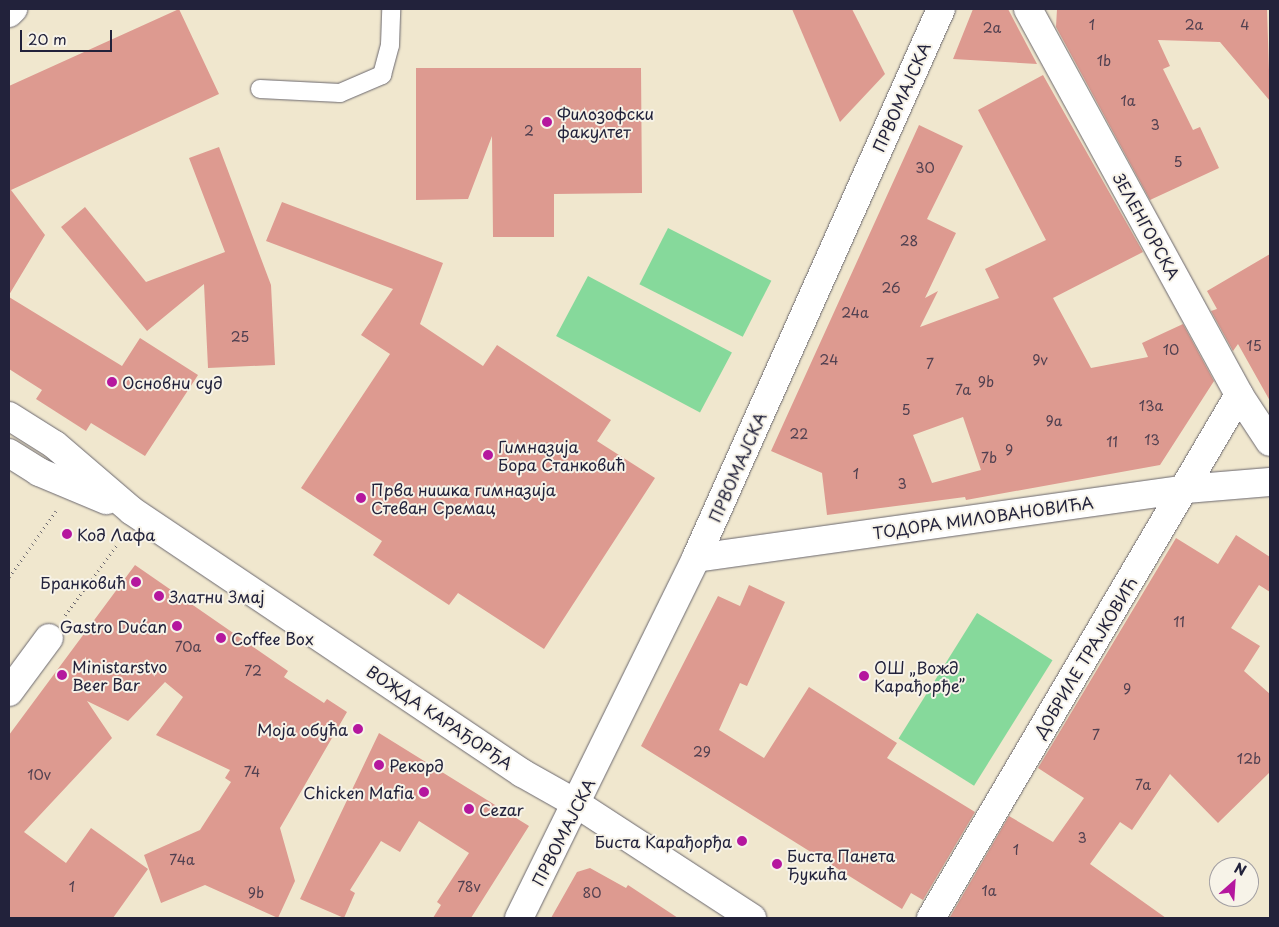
<!DOCTYPE html>
<html>
<head>
<meta charset="utf-8">
<style>
	body { margin:0 }
	#map { position:relative; width:1279px; height:927px; overflow:hidden; background:#f0e7ce; font-family:"Playpen Sans",sans-serif }
	div>[style] { position:absolute }
	.green>* { inset:0; background:#86d99b; transform-origin:0 0 }
	.building>* { inset:0; background:#dd9a90 }
	.path>* { height:3px; margin-top:-1.5px; transform-origin:0; background:repeating-linear-gradient(90deg,#6a676e 0 1px,transparent 0 5px) }
	.roads { filter:drop-shadow(0 0 1px #6a676e) drop-shadow(0 0 1px #6a676e) }
	.lane>* { height:18px; margin:-9px; padding:0 9px; transform-origin:9px; border-radius:9px; background:#fff }
	.street>* { height:28px; margin:-14px; padding:0 14px; transform-origin:14px; border-radius:14px; background:#fff }
	.secondary>* { height:28px; margin:-14px; padding:0 14px; transform-origin:14px; border-radius:14px; background:#fff }
	.dots>* { width:14px; height:14px; translate:-50% -50%; box-sizing:border-box; border:2px solid #f7f3e8; border-radius:50% }
	span { translate:-50% -50%; white-space:nowrap; text-align:center; line-height:1.15; -webkit-text-stroke:4px #f7f3e8; paint-order:stroke }
	.number-label { font-size:14px; color:#514050 }
	.number-label span { -webkit-text-stroke-width:0 }
	.street-label { font-size:16px; color:#22223b }
	.poi-label { font-size:16px; color:#22223b }
	.left { translate:0 -50%; text-align:left }
	.right { translate:-100% -50%; text-align:right }
	.frame { position:absolute; inset:0; border:10px solid #22223b; pointer-events:none }
	.north { position:absolute; left:1209px; top:857px; width:50px; height:50px; box-sizing:border-box; background:#f7f3e8; border:1px solid #a29fa3; border-radius:50%; rotate:26deg; font-size:14px; font-weight:700; line-height:20px; text-align:center; color:#22223b }
	.north::after { content:''; display:block; margin:auto; width:18px; height:22px; background:#b5179e; clip-path:polygon(50% 0,100% 100%,50% 72%,0 100%) }
	.scale { position:absolute; left:20px; top:30px; width:92px; height:22px; box-sizing:border-box; border:2px solid #22223b; border-top:0; padding-left:6px; font-size:15px; line-height:18px; white-space:nowrap; color:#22223b; -webkit-text-stroke:4px #f7f3e8; paint-order:stroke }
</style>
</head>
<body>
<div id="map">
	<div class="green">
		<i style="left:668px;top:228px;width:116px;height:63px;rotate:27deg"></i>
		<i style="left:588px;top:276px;width:163px;height:68px;rotate:28deg"></i>
		<i style="left:977px;top:613px;width:89px;height:148px;rotate:32deg"></i>
	</div>
	<div class="building">
		<i style="clip-path:polygon(179px 9px,219px 94px,11px 190px,45px 235px,9px 295px,9px 86px)"></i>
		<i style="clip-path:polygon(792px 9px,852px 9px,885px 74px,840px 122px)"></i>
		<i style="clip-path:polygon(973px 9px,1008px 9px,1037px 64px,953px 59px)"></i>
		<i style="clip-path:polygon(1057px 9px,1267px 9px,1270px 101px,1220px 42px,1158px 40px,1170px 66px,1163px 69px,1193px 130px,1200px 127px,1219px 168px,1150px 200px,1056px 27px)"></i>
		<i style="clip-path:polygon(416px 68px,641px 68px,642px 193px,554px 194px,554px 237px,493px 237px,492px 136px,468px 199px,416px 200px)"></i>
		<i style="clip-path:polygon(evenodd,1043px 75px,1143px 252px,1053px 298px,1091px 368px,1148px 357px,1142px 343px,1183px 324px,1214px 381px,1160px 465px,966px 500px,965px 497px,827px 515px,822px 473px,771px 451px,919px 125px,963px 146px,927px 219px,956px 233px,925px 298px,938px 291px,920px 327px,999px 298px,985px 269px,1046px 240px,978px 110px,1043px 75px,963px 417px,981px 470px,932px 483px,913px 435px,963px 417px)"></i>
		<i style="clip-path:polygon(219px 147px,271px 285px,275px 365px,208px 368px,204px 284px,147px 331px,61px 227px,85px 207px,146px 282px,225px 252px,189px 158px)"></i>
		<i style="clip-path:polygon(282px 202px,443px 263px,420px 324px,483px 366px,497px 345px,611px 420px,597px 441px,655px 478px,544px 649px,458px 593px,449px 605px,373px 555px,382px 541px,301px 488px,390px 354px,361px 335px,393px 289px,266px 241px)"></i>
		<i style="clip-path:polygon(1270px 254px,1270px 401px,1238px 344px,1233px 351px,1211px 311px,1217px 309px,1207px 291px)"></i>
		<i style="clip-path:polygon(9px 297px,122px 366px,140px 338px,198px 375px,145px 456px,91px 423px,86px 431px,36px 399px,42px 390px,9px 369px)"></i>
		<i style="clip-path:polygon(1236px 535px,1270px 557px,1270px 592px,1259px 585px,1231px 628px,1260px 646px,1244px 671px,1270px 694px,1270px 772px,1218px 823px,1170px 774px,1132px 830px,1120px 822px,1090px 864px,1166px 918px,950px 917px,1009px 816px,1053px 842px,1084px 798px,1038px 768px,1176px 538px,1218px 564px)"></i>
		<i style="clip-path:polygon(135px 565px,288px 671px,284px 677px,324px 703px,327px 699px,347px 712px,280px 828px,295px 881px,278px 918px,205px 885px,161px 903px,144px 855px,200px 830px,231px 782px,225px 778px,230px 770px,156px 735px,183px 697px,165px 682px,128px 721px,87px 701px,112px 738px,24px 832px,66px 863px,91px 828px,148px 869px,113px 918px,9px 918px,9px 735px)"></i>
		<i style="clip-path:polygon(749px 585px,785px 602px,747px 686px,740px 683px,719px 730px,764px 758px,809px 687px,897px 743px,887px 758px,975px 812px,923px 900px,911px 893px,902px 909px,641px 746px,718px 596px,740px 606px)"></i>
		<i style="clip-path:polygon(379px 733px,529px 826px,471px 918px,433px 918px,441px 905px,437px 902px,469px 853px,419px 821px,400px 852px,381px 841px,350px 890px,355px 893px,344px 918px,300px 899px)"></i>
		<i style="clip-path:polygon(590px 868px,626px 888px,628px 885px,678px 918px,551px 918px,577px 872px)"></i>
	</div>
	<div class="path">
		<i style="left:9px;top:577px;width:81px;rotate:-54.5deg"></i>
		<i style="left:65px;top:615px;width:89px;rotate:-53.6deg"></i>
	</div>
	<div class="roads">
		<div class="lane">
			<i style="left:260px;top:89px;width:80px;rotate:2.9deg"></i>
			<i style="left:340px;top:93px;width:46px;rotate:-23.2deg"></i>
			<i style="left:382px;top:75px;width:31px;rotate:-75deg"></i>
			<i style="left:390px;top:45px;width:36px;rotate:-88deg"></i>
		</div>
		<div class="street">
			<i style="left:1028px;top:9px;width:440px;rotate:61.3deg"></i>
			<i style="left:1239px;top:395px;width:56px;rotate:56.6deg"></i>
			<i style="left:696px;top:558px;width:494px;rotate:-8deg"></i>
			<i style="left:1185px;top:489px;width:85px;rotate:-4.7deg"></i>
			<i style="left:9px;top:692px;width:67px;rotate:-53.5deg"></i>
			<i style="left:519px;top:918px;width:401px;rotate:-63.8deg"></i>
			<i style="left:696px;top:558px;width:601px;rotate:-65.95deg"></i>
			<i style="left:931px;top:918px;width:607px;rotate:-59.51deg"></i>
		</div>
		<div class="secondary">
			<i style="left:9px;top:13px;width:6px;rotate:-45deg"></i>
			<i style="left:9px;top:416px;width:54px;rotate:32.2deg"></i>
			<i style="left:55px;top:445px;width:101px;rotate:40.6deg"></i>
			<i style="left:132px;top:511px;width:470px;rotate:33.9deg"></i>
			<i style="left:522px;top:773px;width:63px;rotate:29.4deg"></i>
			<i style="left:577px;top:804px;width:209px;rotate:33.1deg"></i>
			<i style="left:9px;top:453px;width:36px;rotate:32deg"></i>
			<i style="left:39px;top:472px;width:73px;rotate:22.7deg"></i>
		</div>
	</div>
	<div class="dots">
		<i style="left:547px;top:122px;background:#b5179e"></i>
		<i style="left:112px;top:382px;background:#b5179e"></i>
		<i style="left:488px;top:455px;background:#b5179e"></i>
		<i style="left:361px;top:498px;background:#b5179e"></i>
		<i style="left:67px;top:534px;background:#b5179e"></i>
		<i style="left:136px;top:582px;background:#b5179e"></i>
		<i style="left:159px;top:596px;background:#b5179e"></i>
		<i style="left:177px;top:626px;background:#b5179e"></i>
		<i style="left:221px;top:638px;background:#b5179e"></i>
		<i style="left:62px;top:675px;background:#b5179e"></i>
		<i style="left:864px;top:676px;background:#b5179e"></i>
		<i style="left:358px;top:729px;background:#b5179e"></i>
		<i style="left:379px;top:765px;background:#b5179e"></i>
		<i style="left:424px;top:792px;background:#b5179e"></i>
		<i style="left:469px;top:809px;background:#b5179e"></i>
		<i style="left:742px;top:841px;background:#b5179e"></i>
		<i style="left:777px;top:864px;background:#b5179e"></i>
	</div>
	<div class="number-label">
		<span style="left:1092px;top:25px">1</span>
		<span style="left:1194px;top:25px">2a</span>
		<span style="left:1245px;top:25px">4</span>
		<span style="left:992px;top:28px">2a</span>
		<span style="left:1104px;top:61px">1b</span>
		<span style="left:1128px;top:101px">1a</span>
		<span style="left:1155px;top:125px">3</span>
		<span style="left:529px;top:131px">2</span>
		<span style="left:1178px;top:162px">5</span>
		<span style="left:925px;top:168px">30</span>
		<span style="left:909px;top:241px">28</span>
		<span style="left:891px;top:288px">26</span>
		<span style="left:855px;top:313px">24a</span>
		<span style="left:240px;top:337px">25</span>
		<span style="left:1254px;top:346px">15</span>
		<span style="left:1171px;top:350px">10</span>
		<span style="left:829px;top:360px">24</span>
		<span style="left:1040px;top:360px">9v</span>
		<span style="left:930px;top:364px">7</span>
		<span style="left:986px;top:382px">9b</span>
		<span style="left:963px;top:390px">7a</span>
		<span style="left:1151px;top:406px">13a</span>
		<span style="left:906px;top:410px">5</span>
		<span style="left:1054px;top:421px">9a</span>
		<span style="left:799px;top:434px">22</span>
		<span style="left:1152px;top:440px">13</span>
		<span style="left:1112px;top:442px">11</span>
		<span style="left:1009px;top:450px">9</span>
		<span style="left:989px;top:458px">7b</span>
		<span style="left:856px;top:474px">1</span>
		<span style="left:902px;top:484px">3</span>
		<span style="left:1179px;top:622px">11</span>
		<span style="left:188px;top:647px">70a</span>
		<span style="left:253px;top:671px">72</span>
		<span style="left:1127px;top:689px">9</span>
		<span style="left:1096px;top:735px">7</span>
		<span style="left:702px;top:752px">29</span>
		<span style="left:1249px;top:759px">12b</span>
		<span style="left:252px;top:772px">74</span>
		<span style="left:39px;top:775px">10v</span>
		<span style="left:1143px;top:785px">7a</span>
		<span style="left:1082px;top:838px">3</span>
		<span style="left:1016px;top:850px">1</span>
		<span style="left:182px;top:860px">74a</span>
		<span style="left:72px;top:887px">1</span>
		<span style="left:469px;top:887px">78v</span>
		<span style="left:989px;top:891px">1a</span>
		<span style="left:256px;top:893px">9b</span>
		<span style="left:592px;top:893px">80</span>
	</div>
	<div class="street-label">
		<span style="left:901px;top:97px;rotate:-66deg">ПРВОМАЈСКА</span>
		<span style="left:1147px;top:226px;rotate:61deg">ЗЕЛЕНГОРСКА</span>
		<span style="left:737px;top:467px;rotate:-66deg">ПРВОМАЈСКА</span>
		<span style="left:983px;top:517px;rotate:-8deg">ТОДОРА МИЛОВАНОВИЋА</span>
		<span style="left:1085px;top:657px;rotate:-59deg">ДОБРИЛЕ ТРАЈКОВИЋ</span>
		<span style="left:440px;top:717px;rotate:34deg">ВОЖДА КАРАЂОРЂА</span>
		<span style="left:563px;top:832px;rotate:-63deg">ПРВОМАЈСКА</span>
	</div>
	<div class="poi-label">
		<span class="left" style="left:557px;top:122px">Филозофски<br>факултет</span>
		<span class="left" style="left:122px;top:382px">Основни суд</span>
		<span class="left" style="left:498px;top:455px">Гимназија<br>Бора Станковић</span>
		<span class="left" style="left:371px;top:498px">Прва нишка гимназија<br>Стеван Сремац</span>
		<span class="left" style="left:77px;top:534px">Код Лафа</span>
		<span class="right" style="left:126px;top:582px">Бранковић</span>
		<span class="left" style="left:169px;top:596px">Златни Змај</span>
		<span class="right" style="left:167px;top:626px">Gastro Dućan</span>
		<span class="left" style="left:231px;top:638px">Coffee Box</span>
		<span class="left" style="left:72px;top:675px">Ministarstvo<br>Beer Bar</span>
		<span class="left" style="left:874px;top:676px">ОШ „Вожд<br>Карађорђе”</span>
		<span class="right" style="left:348px;top:729px">Моја обућа</span>
		<span class="left" style="left:389px;top:765px">Рекорд</span>
		<span class="right" style="left:414px;top:792px">Chicken Mafia</span>
		<span class="left" style="left:479px;top:809px">Cezar</span>
		<span class="right" style="left:732px;top:841px">Биста Карађорђа</span>
		<span class="left" style="left:787px;top:864px">Биста Панета<br>Ђукића</span>
	</div>
	<div class="frame"></div>
	<div class="north">N</div>
	<div class="scale">20 m</div>
</div>
</body>
</html>
